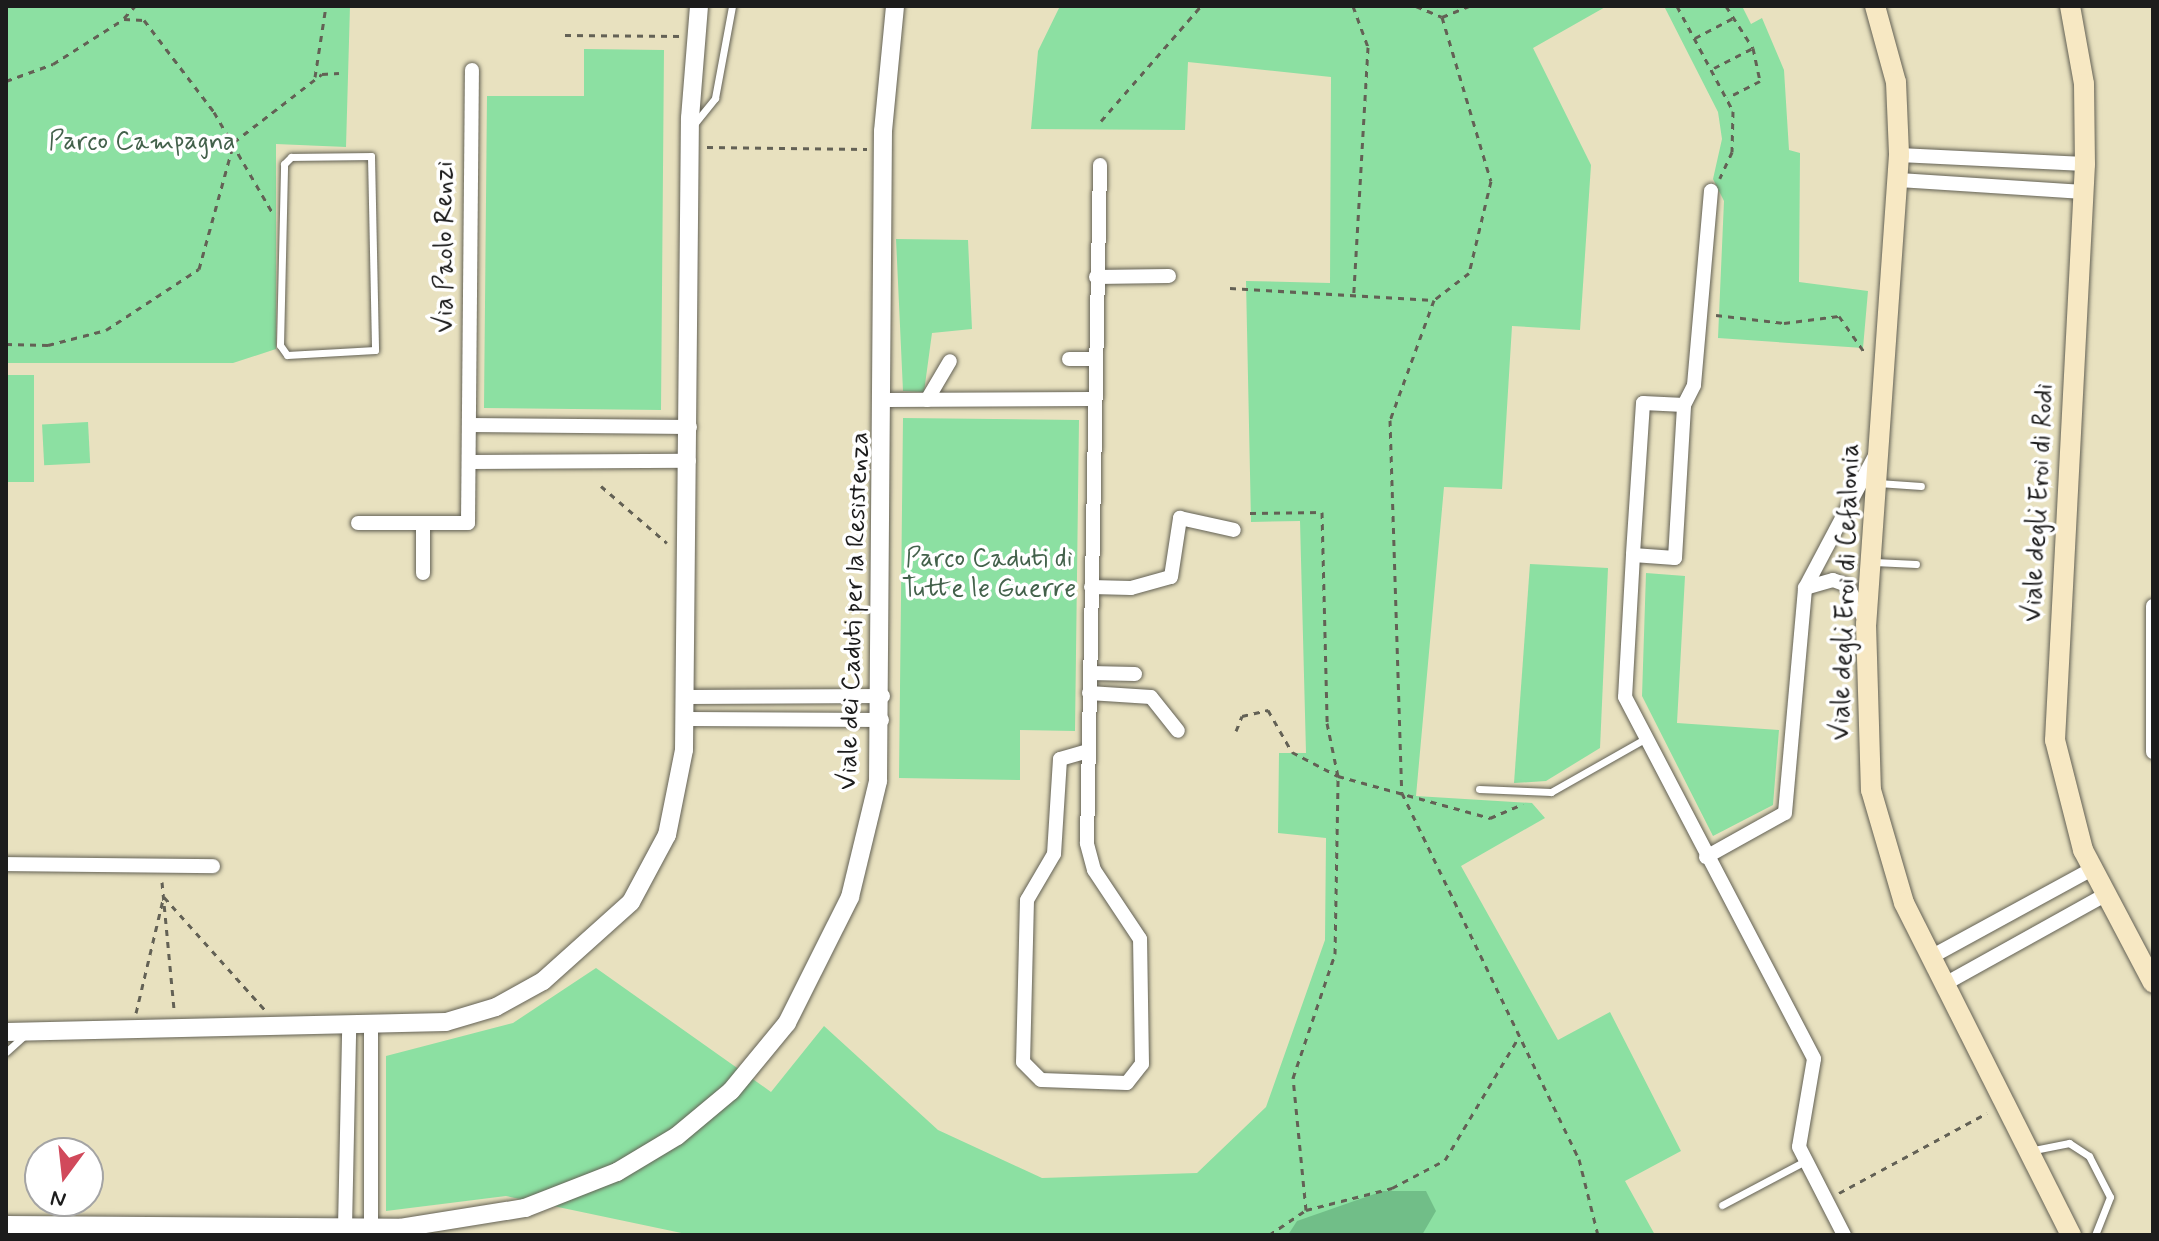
<!DOCTYPE html>
<html>
<head>
<meta charset="utf-8">
<style>
	body { margin:0 }
	#map { position:relative; width:2159px; height:1241px; overflow:hidden; background:#e8e1bf; font-family:Mynerve,sans-serif }
	div>[style] { position:absolute }
	.green>* { inset:0; background:#8ce0a2; transform-origin:0 0 }
	.forest>* { inset:0; background:#71be88 }
	.path>* { height:3px; margin-top:-1.5px; transform-origin:0; background:repeating-linear-gradient(90deg,#636155 0 6px,transparent 0 12px) }
	.roads { filter:drop-shadow(0 0 2px #636155) drop-shadow(0 0 2px #636155) }
	.service>* { height:7px; margin:-3.5px; padding:0 3.5px; transform-origin:3.5px; border-radius:3.5px; background:#fff }
	.minor>* { height:14px; margin:-7px; padding:0 7px; transform-origin:7px; border-radius:7px; background:#fff }
	.tertiary>* { height:18px; margin:-9px; padding:0 9px; transform-origin:9px; border-radius:9px; background:#fff }
	.secondary>* { height:20px; margin:-10px; padding:0 10px; transform-origin:10px; border-radius:10px; background:#f7e8c3 }
	span { translate:-50% -50%; white-space:nowrap; text-align:center; line-height:1.15; -webkit-text-stroke:7px #fff; paint-order:stroke }
	.park-label { font-size:26px; color:#43614b }
	.street-label { font-size:26px; color:#1c1c1c }
	.frame { position:absolute; inset:0; border:8px solid #1c1c1c; pointer-events:none }
	.north { position:absolute; left:24px; top:1137px; width:80px; height:80px; box-sizing:border-box; background:#fff; border:2px solid #a4a4a4; border-radius:50%; rotate:195deg; font-size:22px; font-weight:700; line-height:32px; text-align:center; color:#1c1c1c }
	.north::after { content:''; display:block; margin:auto; width:28px; height:36px; background:#d1495b; clip-path:polygon(50% 0,100% 100%,50% 72%,0 100%) }
</style>
</head>
<body>
<div id="map">
	<div class="green">
		<i style="clip-path:polygon(6px 6px,350px 6px,346px 147px,276px 144px,276px 349px,233px 363px,6px 363px)"></i>
		<i style="clip-path:polygon(1060px 6px,1607px 6px,1533px 48px,1591px 165px,1580px 330px,1512px 326px,1502px 489px,1444px 487px,1416px 796px,1532px 803px,1545px 818px,1461px 866px,1558px 1040px,1610px 1012px,1681px 1151px,1625px 1181px,1655px 1235px,691px 1235px,506px 1196px,386px 1211px,386px 1056px,513px 1023px,596px 968px,771px 1092px,824px 1026px,938px 1130px,1042px 1178px,1197px 1173px,1266px 1107px,1325px 940px,1326px 838px,1278px 833px,1279px 753px,1306px 753px,1300px 521px,1251px 522px,1246px 281px,1330px 283px,1331px 77px,1188px 62px,1185px 130px,1031px 129px,1038px 51px)"></i>
		<i style="clip-path:polygon(1664px 6px,1742px 6px,1751px 24px,1762px 18px,1784px 70px,1789px 150px,1800px 153px,1799px 282px,1868px 291px,1863px 348px,1718px 338px,1724px 201px,1713px 179px,1722px 139px,1718px 112px)"></i>
		<i style="clip-path:polygon(584px 49px,664px 50px,661px 410px,484px 408px,487px 96px,584px 96px)"></i>
		<i style="clip-path:polygon(896px 239px,968px 240px,972px 329px,932px 333px,924px 392px,903px 391px)"></i>
		<i style="left:6px;top:375px;width:28px;height:107px"></i>
		<i style="clip-path:polygon(903px 418px,1079px 420px,1075px 731px,1020px 730px,1020px 780px,899px 778px)"></i>
		<i style="left:88px;top:422px;width:41px;height:46px;rotate:87deg"></i>
		<i style="clip-path:polygon(1530px 564px,1608px 568px,1600px 748px,1546px 781px,1514px 783px)"></i>
		<i style="clip-path:polygon(1646px 573px,1685px 576px,1677px 723px,1779px 730px,1773px 805px,1713px 836px,1642px 696px)"></i>
	</div>
	<div class="forest">
		<i style="clip-path:polygon(1383px 1191px,1426px 1191px,1436px 1211px,1422px 1235px,1288px 1235px,1297px 1221px)"></i>
	</div>
	<div class="path">
		<i style="left:1353px;top:6px;width:44px;rotate:69.9deg"></i>
		<i style="left:1368px;top:47px;width:246px;rotate:93.3deg"></i>
		<i style="left:1416px;top:6px;width:28px;rotate:23deg"></i>
		<i style="left:1442px;top:17px;width:29px;rotate:-22deg"></i>
		<i style="left:1677px;top:6px;width:119px;rotate:61.9deg"></i>
		<i style="left:1733px;top:111px;width:41px;rotate:91.4deg"></i>
		<i style="left:1732px;top:152px;width:29px;rotate:115deg"></i>
		<i style="left:1726px;top:6px;width:50px;rotate:57.3deg"></i>
		<i style="left:1753px;top:48px;width:34px;rotate:78deg"></i>
		<i style="left:1760px;top:81px;width:36px;rotate:153deg"></i>
		<i style="left:1442px;top:17px;width:171px;rotate:73.4deg"></i>
		<i style="left:1491px;top:181px;width:95px;rotate:103.4deg"></i>
		<i style="left:1469px;top:273px;width:44px;rotate:142.4deg"></i>
		<i style="left:1434px;top:300px;width:128px;rotate:110.1deg"></i>
		<i style="left:1390px;top:420px;width:373px;rotate:88.2deg"></i>
		<i style="left:1402px;top:793px;width:407px;rotate:64.2deg"></i>
		<i style="left:1579px;top:1159px;width:78px;rotate:76deg"></i>
		<i style="left:124px;top:18px;width:16px;rotate:-47deg"></i>
		<i style="left:565px;top:35px;width:116px;rotate:0.5deg"></i>
		<i style="left:1695px;top:38px;width:45px;rotate:-27.7deg"></i>
		<i style="left:1714px;top:68px;width:44px;rotate:-27.1deg"></i>
		<i style="left:315px;top:77px;width:72px;rotate:-81.2deg"></i>
		<i style="left:6px;top:81px;width:50px;rotate:-19.9deg"></i>
		<i style="left:53px;top:64px;width:84px;rotate:-32.4deg"></i>
		<i style="left:124px;top:19px;width:20px;rotate:3deg"></i>
		<i style="left:144px;top:20px;width:116px;rotate:52.7deg"></i>
		<i style="left:214px;top:112px;width:116px;rotate:59.9deg"></i>
		<i style="left:1101px;top:121px;width:152px;rotate:-49deg"></i>
		<i style="left:707px;top:147px;width:160px;rotate:0.7deg"></i>
		<i style="left:1230px;top:288px;width:204px;rotate:3.4deg"></i>
		<i style="left:1716px;top:315px;width:68px;rotate:6.7deg"></i>
		<i style="left:1784px;top:323px;width:55px;rotate:-7.3deg"></i>
		<i style="left:1839px;top:316px;width:45px;rotate:54.9deg"></i>
		<i style="left:6px;top:344px;width:42px;rotate:1.4deg"></i>
		<i style="left:48px;top:345px;width:60px;rotate:-14.5deg"></i>
		<i style="left:106px;top:330px;width:111px;rotate:-33.3deg"></i>
		<i style="left:199px;top:269px;width:132px;rotate:-74.6deg"></i>
		<i style="left:234px;top:142px;width:111px;rotate:-37.7deg"></i>
		<i style="left:322px;top:74px;width:17px;rotate:-3deg"></i>
		<i style="left:601px;top:486px;width:87px;rotate:40.8deg"></i>
		<i style="left:1250px;top:513px;width:72px;rotate:-0.8deg"></i>
		<i style="left:1322px;top:512px;width:211px;rotate:88.6deg"></i>
		<i style="left:1327px;top:723px;width:54px;rotate:78.3deg"></i>
		<i style="left:1236px;top:731px;width:16px;rotate:-68deg"></i>
		<i style="left:1242px;top:716px;width:27px;rotate:-13deg"></i>
		<i style="left:1268px;top:710px;width:48px;rotate:60.3deg"></i>
		<i style="left:1292px;top:752px;width:52px;rotate:27.6deg"></i>
		<i style="left:162px;top:882px;width:128px;rotate:84.6deg"></i>
		<i style="left:164px;top:897px;width:152px;rotate:48.2deg"></i>
		<i style="left:136px;top:1013px;width:116px;rotate:-76.6deg"></i>
		<i style="left:1839px;top:1193px;width:168px;rotate:-28.4deg"></i>
		<i style="left:1306px;top:1210px;width:133px;rotate:-95.6deg"></i>
		<i style="left:1293px;top:1078px;width:131px;rotate:-71.3deg"></i>
		<i style="left:1335px;top:954px;width:178px;rotate:-89deg"></i>
		<i style="left:1338px;top:776px;width:158px;rotate:15.4deg"></i>
		<i style="left:1490px;top:818px;width:36px;rotate:-23deg"></i>
		<i style="left:1269px;top:1235px;width:45px;rotate:-34deg"></i>
		<i style="left:1306px;top:1210px;width:89px;rotate:-14.3deg"></i>
		<i style="left:1392px;top:1188px;width:60px;rotate:-27.8deg"></i>
		<i style="left:1445px;top:1160px;width:144px;rotate:-59deg"></i>
	</div>
	<div class="roads">
		<div class="service">
			<i style="left:695px;top:123px;width:32px;rotate:-51deg"></i>
			<i style="left:715px;top:98px;width:94px;rotate:-79.5deg"></i>
			<i style="left:371px;top:156px;width:194px;rotate:88.8deg"></i>
			<i style="left:375px;top:350px;width:88px;rotate:176.7deg"></i>
			<i style="left:287px;top:355px;width:12px;rotate:-125deg"></i>
			<i style="left:280px;top:345px;width:181px;rotate:-88.7deg"></i>
			<i style="left:284px;top:164px;width:10px;rotate:-45deg"></i>
			<i style="left:291px;top:157px;width:80px;rotate:-0.7deg"></i>
			<i style="left:1878px;top:483px;width:43px;rotate:4deg"></i>
			<i style="left:1874px;top:562px;width:42px;rotate:2.7deg"></i>
			<i style="left:1479px;top:789px;width:72px;rotate:2.4deg"></i>
			<i style="left:1551px;top:792px;width:106px;rotate:-29.5deg"></i>
			<i style="left:6px;top:1052px;width:27px;rotate:-42deg"></i>
			<i style="left:2029px;top:1151px;width:41px;rotate:-11.3deg"></i>
			<i style="left:2069px;top:1143px;width:24px;rotate:33deg"></i>
			<i style="left:2089px;top:1156px;width:46px;rotate:62.9deg"></i>
			<i style="left:2110px;top:1197px;width:41px;rotate:111.5deg"></i>
			<i style="left:1722px;top:1205px;width:94px;rotate:-27.9deg"></i>
		</div>
		<div class="minor">
			<i style="left:1899px;top:155px;width:186px;rotate:2.8deg"></i>
			<i style="left:1899px;top:180px;width:185px;rotate:3.7deg"></i>
			<i style="left:1096px;top:277px;width:73px;rotate:-0.8deg"></i>
			<i style="left:1069px;top:359px;width:25px"></i>
			<i style="left:886px;top:400px;width:207px;rotate:-0.3deg"></i>
			<i style="left:927px;top:400px;width:45px;rotate:-59.5deg"></i>
			<i style="left:1684px;top:405px;width:22px;rotate:-63deg"></i>
			<i style="left:1694px;top:385px;width:195px;rotate:-85deg"></i>
			<i style="left:470px;top:425px;width:220px;rotate:0.5deg"></i>
			<i style="left:470px;top:462px;width:219px;rotate:-0.3deg"></i>
			<i style="left:358px;top:523px;width:65px"></i>
			<i style="left:1633px;top:555px;width:42px;rotate:4.1deg"></i>
			<i style="left:1675px;top:558px;width:153px;rotate:-86.6deg"></i>
			<i style="left:1684px;top:405px;width:41px;rotate:-177.2deg"></i>
			<i style="left:1643px;top:403px;width:152px;rotate:93.8deg"></i>
			<i style="left:1633px;top:555px;width:142px;rotate:93.2deg"></i>
			<i style="left:1625px;top:697px;width:408px;rotate:62.4deg"></i>
			<i style="left:1814px;top:1059px;width:89px;rotate:99.7deg"></i>
			<i style="left:1799px;top:1147px;width:99px;rotate:62.9deg"></i>
			<i style="left:423px;top:573px;width:50px;rotate:-90deg"></i>
			<i style="left:423px;top:523px;width:45px"></i>
			<i style="left:468px;top:523px;width:453px;rotate:-89.5deg"></i>
			<i style="left:1091px;top:587px;width:40px;rotate:1.4deg"></i>
			<i style="left:1131px;top:588px;width:41px;rotate:-15.4deg"></i>
			<i style="left:1171px;top:577px;width:60px;rotate:-81.3deg"></i>
			<i style="left:1180px;top:518px;width:55px;rotate:12.5deg"></i>
			<i style="left:1805px;top:588px;width:29px;rotate:-16deg"></i>
			<i style="left:1833px;top:580px;width:15px;rotate:20deg"></i>
			<i style="left:1847px;top:585px;width:38px;rotate:63deg"></i>
			<i style="left:2153px;top:606px;width:146px;rotate:90deg"></i>
			<i style="left:1090px;top:673px;width:45px;rotate:1.3deg"></i>
			<i style="left:1089px;top:693px;width:62px;rotate:3.7deg"></i>
			<i style="left:1151px;top:697px;width:43px;rotate:51.5deg"></i>
			<i style="left:687px;top:697px;width:196px;rotate:-0.3deg"></i>
			<i style="left:687px;top:719px;width:195px;rotate:0.3deg"></i>
			<i style="left:1088px;top:751px;width:29px;rotate:164deg"></i>
			<i style="left:1060px;top:759px;width:95px;rotate:93.6deg"></i>
			<i style="left:1054px;top:854px;width:53px;rotate:120.4deg"></i>
			<i style="left:1027px;top:900px;width:162px;rotate:91.4deg"></i>
			<i style="left:1023px;top:1062px;width:25px;rotate:45deg"></i>
			<i style="left:1041px;top:1080px;width:86px;rotate:2deg"></i>
			<i style="left:1127px;top:1083px;width:24px;rotate:-52deg"></i>
			<i style="left:1142px;top:1064px;width:125px;rotate:-90.9deg"></i>
			<i style="left:1140px;top:939px;width:83px;rotate:-123.7deg"></i>
			<i style="left:1094px;top:870px;width:28px;rotate:-105deg"></i>
			<i style="left:1087px;top:843px;width:678px;rotate:-88.9deg"></i>
			<i style="left:1706px;top:857px;width:90px;rotate:-29.1deg"></i>
			<i style="left:1785px;top:813px;width:226px;rotate:-84.9deg"></i>
			<i style="left:1805px;top:588px;width:152px;rotate:-62.1deg"></i>
			<i style="left:6px;top:864px;width:207px;rotate:0.6deg"></i>
			<i style="left:1929px;top:958px;width:186px;rotate:-28.6deg"></i>
			<i style="left:1943px;top:985px;width:185px;rotate:-29.1deg"></i>
			<i style="left:345px;top:1228px;width:198px;rotate:-88.8deg"></i>
			<i style="left:371px;top:1228px;width:199px;rotate:-90deg"></i>
		</div>
		<div class="tertiary">
			<i style="left:6px;top:1032px;width:440px;rotate:-1.3deg"></i>
			<i style="left:446px;top:1022px;width:52px;rotate:-16.7deg"></i>
			<i style="left:496px;top:1007px;width:54px;rotate:-29deg"></i>
			<i style="left:543px;top:981px;width:118px;rotate:-41.9deg"></i>
			<i style="left:631px;top:902px;width:76px;rotate:-61.8deg"></i>
			<i style="left:667px;top:835px;width:87px;rotate:-78.7deg"></i>
			<i style="left:684px;top:750px;width:632px;rotate:-89.46deg"></i>
			<i style="left:690px;top:118px;width:112px;rotate:-85.4deg"></i>
			<i style="left:6px;top:1225px;width:394px;rotate:0.4deg"></i>
			<i style="left:400px;top:1228px;width:127px;rotate:-9.1deg"></i>
			<i style="left:525px;top:1208px;width:99px;rotate:-21.4deg"></i>
			<i style="left:617px;top:1172px;width:70px;rotate:-31deg"></i>
			<i style="left:677px;top:1136px;width:70px;rotate:-39.8deg"></i>
			<i style="left:731px;top:1091px;width:88px;rotate:-50.5deg"></i>
			<i style="left:787px;top:1023px;width:141px;rotate:-63.4deg"></i>
			<i style="left:850px;top:897px;width:119px;rotate:-76.4deg"></i>
			<i style="left:878px;top:781px;width:650px;rotate:-89.56deg"></i>
			<i style="left:883px;top:131px;width:126px;rotate:-84.5deg"></i>
		</div>
		<div class="secondary">
			<i style="left:1875px;top:6px;width:79px;rotate:74.6deg"></i>
			<i style="left:1896px;top:82px;width:73px;rotate:87.6deg"></i>
			<i style="left:1899px;top:155px;width:470px;rotate:94deg"></i>
			<i style="left:1866px;top:624px;width:166px;rotate:88.3deg"></i>
			<i style="left:1871px;top:790px;width:118px;rotate:73.7deg"></i>
			<i style="left:1904px;top:903px;width:372px;rotate:63.3deg"></i>
			<i style="left:2070px;top:6px;width:79px;rotate:79.8deg"></i>
			<i style="left:2084px;top:84px;width:80px;rotate:89.3deg"></i>
			<i style="left:2085px;top:164px;width:577px;rotate:92.98deg"></i>
			<i style="left:2055px;top:740px;width:114px;rotate:75.7deg"></i>
			<i style="left:2083px;top:850px;width:150px;rotate:62.2deg"></i>
		</div>
	</div>
	<div class="park-label">
		<span style="left:142px;top:143px">Parco Campagna</span>
		<span style="left:989px;top:575px">Parco Caduti di<br>Tutte le Guerre</span>
	</div>
	<div class="street-label">
		<span style="left:446px;top:247px;rotate:-90deg">Via Paolo Renzi</span>
		<span style="left:2040px;top:503px;rotate:-87deg">Viale degli Eroi di Rodi</span>
		<span style="left:1847px;top:592px;rotate:-88deg">Viale degli Eroi di Cefalonia</span>
		<span style="left:855px;top:611px;rotate:-88deg">Viale dei Caduti per la Resistenza</span>
	</div>
	<div class="frame"></div>
	<div class="north">N</div>
</div>
</body>
</html>
